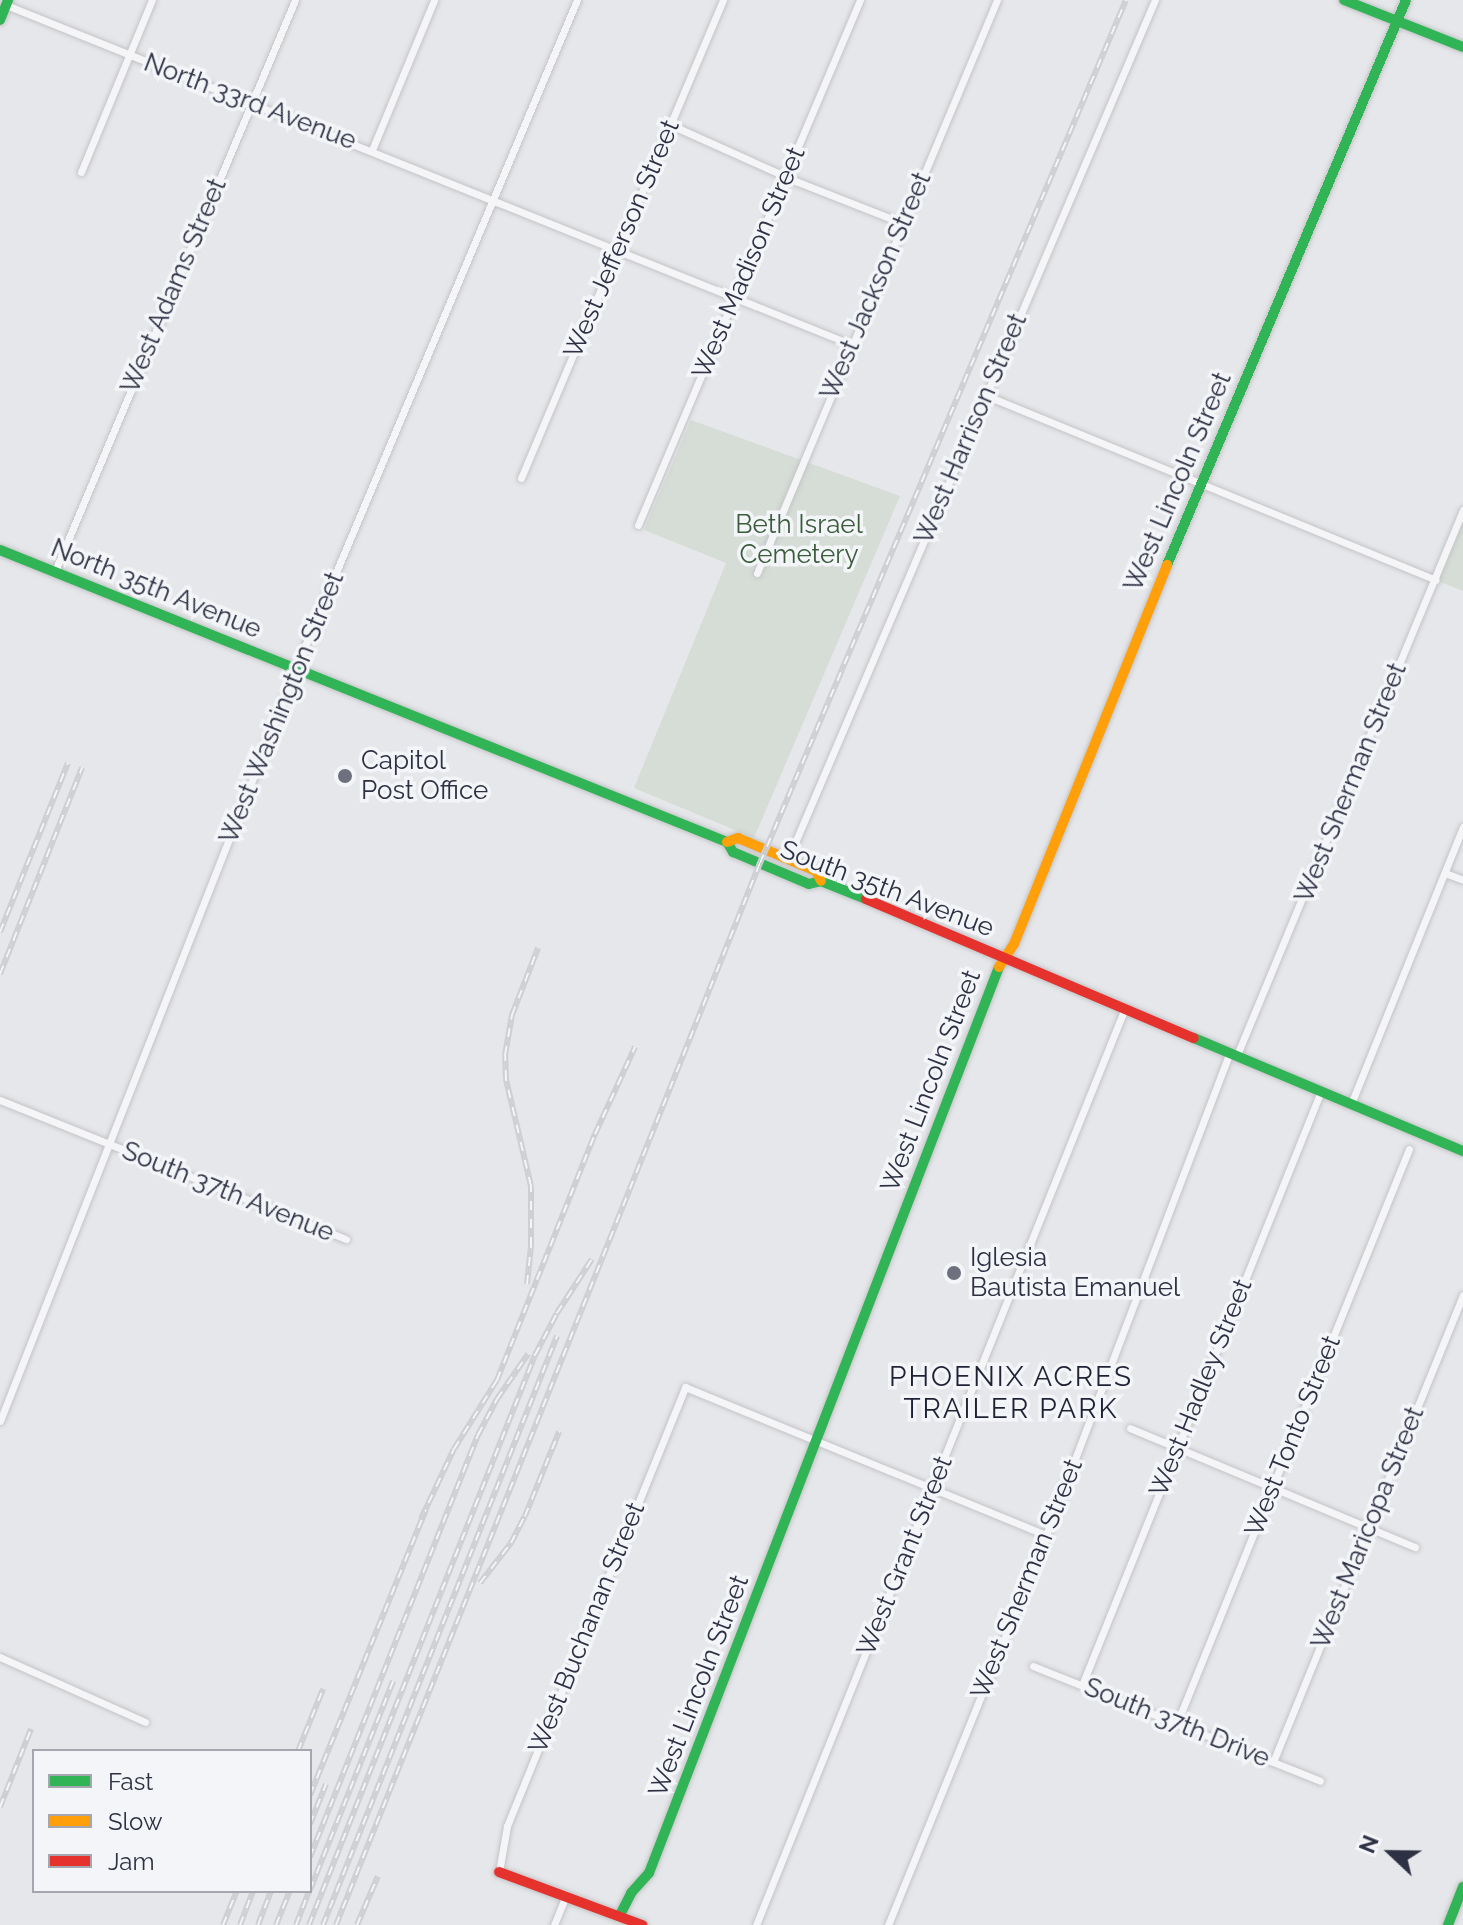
<!DOCTYPE html>
<html>
<head>
<meta charset="utf-8">
<style>
	body { margin:0 }
	#map { position:relative; width:1463px; height:1925px; overflow:hidden; background:#e6e7ea; font-family:Raleway,sans-serif }
	div>[style] { position:absolute }
	.green>* { inset:0; background:#d5ddd6 }
	.roads { filter:drop-shadow(0 0 2px #c3c4c7) drop-shadow(0 0 2px #c3c4c7) }
	.street>* { height:7px; margin:-3.5px; padding:0 3.5px; transform-origin:3.5px; border-radius:3.5px; background:#f5f5f7 }
	.fast>* { height:10px; margin:-5px; padding:0 5px; transform-origin:5px; border-radius:5px; background:#30b455 }
	.slow>* { height:10px; margin:-5px; padding:0 5px; transform-origin:5px; border-radius:5px; background:#ff9f0a }
	.jam>* { height:10px; margin:-5px; padding:0 5px; transform-origin:5px; border-radius:5px; background:#e5322d }
	.rail>* { height:6px; margin-top:-3px; transform-origin:0; background:repeating-linear-gradient(90deg,#f4f5f9 0 9px,#cecfd2 0 18px); box-sizing:border-box; border-block:2px solid #cecfd2 }
	.dots>* { width:22px; height:22px; translate:-50% -50%; box-sizing:border-box; border:4px solid #f4f5f9; border-radius:50% }
	span { translate:-50% -50%; white-space:nowrap; text-align:center; line-height:1.15; -webkit-text-stroke:7px #f4f5f9; paint-order:stroke }
	.street-label { font-size:26px; color:#2d3143 }
	.park-label { font-size:26px; color:#3b5d3c }
	.poi-label { font-size:26px; color:#2d3143 }
	.left { translate:0 -50%; text-align:left }
	.neighbourhood-label { font-size:28px; color:#1f2234; letter-spacing:2px }
	.legend { position:absolute; left:32px; top:1749px; width:280px; height:144px; box-sizing:border-box; background:#f4f5f9; border:2px solid #a4a7b0; margin:0; padding:10px 14px; list-style:none; font-size:24px; color:#2d3143 }
	.legend li { display:flex; align-items:center; gap:16px; height:40px }
	.legend b { width:40px; border:2px solid #a4a7b0 }
	.north { position:absolute; left:1351px; top:1813px; width:80px; height:80px; -webkit-text-stroke:6px #f4f5f9; paint-order:stroke; rotate:292deg; font-size:22px; font-weight:700; line-height:32px; text-align:center; color:#2d3143 }
	.north::after { content:''; display:block; margin:auto; width:28px; height:36px; background:#2d3143; clip-path:polygon(50% 0,100% 100%,50% 72%,0 100%) }
</style>
</head>
<body>
<div id="map">
	<div class="green">
		<i style="clip-path:polygon(691px 420px,900px 496px,754px 838px,634px 788px,726px 563px,644px 530px)"></i>
		<i style="clip-path:polygon(1463px 521px,1463px 591px,1438px 581px)"></i>
	</div>
	<div class="roads">
		<div class="street">
			<i style="left:6px;top:5px;width:910px;rotate:21.88deg"></i>
			<i style="left:671px;top:125px;width:139px;rotate:24.2deg"></i>
			<i style="left:798px;top:182px;width:112px;rotate:21.5deg"></i>
			<i style="left:372px;top:150px;width:162px;rotate:-67.5deg"></i>
			<i style="left:81px;top:172px;width:186px;rotate:-67.6deg"></i>
			<i style="left:985px;top:395px;width:487px;rotate:22.3deg"></i>
			<i style="left:521px;top:478px;width:519px;rotate:-67.09deg"></i>
			<i style="left:638px;top:525px;width:570px;rotate:-67.08deg"></i>
			<i style="left:55px;top:571px;width:619px;rotate:-67.2deg"></i>
			<i style="left:757px;top:573px;width:621px;rotate:-67.27deg"></i>
			<i style="left:788px;top:859px;width:934px;rotate:-66.87deg"></i>
			<i style="left:1445px;top:873px;width:19px;rotate:21deg"></i>
			<i style="left:1237px;top:1055px;width:590px;rotate:-67.48deg"></i>
			<i style="left:0;top:1100px;width:373px;rotate:21.9deg"></i>
			<i style="left:1351px;top:1104px;width:299px;rotate:-68deg"></i>
			<i style="left:0;top:1421px;width:833px;rotate:-68.52deg"></i>
			<i style="left:305px;top:646px;width:701px;rotate:-67.17deg"></i>
			<i style="left:1130px;top:1428px;width:309px;rotate:22.7deg"></i>
			<i style="left:0;top:1657px;width:159px;rotate:24.1deg"></i>
			<i style="left:1033px;top:1666px;width:309px;rotate:21.8deg"></i>
			<i style="left:1082px;top:1685px;width:640px;rotate:-68.08deg"></i>
			<i style="left:1177px;top:1723px;width:619px;rotate:-67.99deg"></i>
			<i style="left:1273px;top:1762px;width:504px;rotate:-67.86deg"></i>
			<i style="left:499px;top:1872px;width:47px;rotate:-80.1deg"></i>
			<i style="left:507px;top:1826px;width:474px;rotate:-67.9deg"></i>
			<i style="left:685px;top:1387px;width:390px;rotate:22.3deg"></i>
			<i style="left:554px;top:1925px;width:32px;rotate:-68deg"></i>
			<i style="left:756px;top:1925px;width:988px;rotate:-68.08deg"></i>
			<i style="left:888px;top:1925px;width:421px;rotate:-67.9deg"></i>
			<i style="left:1046px;top:1535px;width:517px;rotate:-69.15deg"></i>
		</div>
		<div class="fast">
			<i style="left:1344px;top:0;width:128px;rotate:21.6deg"></i>
			<i style="left:0;top:20px;width:22px;rotate:-68deg"></i>
			<i style="left:0;top:550px;width:783px;rotate:21.88deg"></i>
			<i style="left:727px;top:842px;width:12px;rotate:59deg"></i>
			<i style="left:733px;top:852px;width:82px;rotate:22.8deg"></i>
			<i style="left:809px;top:884px;width:12px;rotate:-14deg"></i>
			<i style="left:821px;top:881px;width:48px;rotate:21.8deg"></i>
			<i style="left:1167px;top:565px;width:613px;rotate:-67.07deg"></i>
			<i style="left:1194px;top:1038px;width:292px;rotate:22.8deg"></i>
			<i style="left:620px;top:1915px;width:25px;rotate:-63deg"></i>
			<i style="left:631px;top:1893px;width:27px;rotate:-48deg"></i>
			<i style="left:649px;top:1873px;width:971px;rotate:-68.88deg"></i>
			<i style="left:1448px;top:1925px;width:41px;rotate:-68.5deg"></i>
		</div>
		<div class="slow">
			<i style="left:727px;top:842px;width:12px;rotate:-20deg"></i>
			<i style="left:738px;top:838px;width:85px;rotate:22.9deg"></i>
			<i style="left:816px;top:871px;width:11px;rotate:63deg"></i>
			<i style="left:999px;top:967px;width:27px;rotate:-57deg"></i>
			<i style="left:1014px;top:944px;width:409px;rotate:-68deg"></i>
		</div>
		<div class="jam">
			<i style="left:866px;top:899px;width:356px;rotate:23deg"></i>
			<i style="left:499px;top:1872px;width:153px;rotate:20.3deg"></i>
		</div>
	</div>
	<div class="rail">
		<i style="left:0;top:932px;width:182px;rotate:-68.1deg"></i>
		<i style="left:0;top:974px;width:222px;rotate:-68.3deg"></i>
		<i style="left:527px;top:1284px;width:38px;rotate:-84deg"></i>
		<i style="left:531px;top:1246px;width:60px;rotate:-90deg"></i>
		<i style="left:531px;top:1186px;width:110px;rotate:-103.2deg"></i>
		<i style="left:506px;top:1079px;width:24px;rotate:-92deg"></i>
		<i style="left:505px;top:1055px;width:41px;rotate:-80.1deg"></i>
		<i style="left:512px;top:1015px;width:72px;rotate:-68.8deg"></i>
		<i style="left:421px;top:1519px;width:77px;rotate:-64.8deg"></i>
		<i style="left:454px;top:1449px;width:81px;rotate:-58.1deg"></i>
		<i style="left:497px;top:1380px;width:265px;rotate:-68.3deg"></i>
		<i style="left:595px;top:1134px;width:96px;rotate:-65.3deg"></i>
		<i style="left:480px;top:1583px;width:51px;rotate:-52.2deg"></i>
		<i style="left:511px;top:1543px;width:30px;rotate:-63deg"></i>
		<i style="left:525px;top:1516px;width:91px;rotate:-68deg"></i>
		<i style="left:298px;top:1751px;width:67px;rotate:-68deg"></i>
		<i style="left:310px;top:1795px;width:308px;rotate:-67.9deg"></i>
		<i style="left:0;top:1807px;width:84px;rotate:-68.3deg"></i>
		<i style="left:310px;top:1824px;width:43px;rotate:-68.2deg"></i>
		<i style="left:310px;top:1857px;width:454px;rotate:-68.3deg"></i>
		<i style="left:478px;top:1435px;width:41px;rotate:-62.2deg"></i>
		<i style="left:497px;top:1399px;width:55px;rotate:-55.4deg"></i>
		<i style="left:310px;top:1890px;width:225px;rotate:-68.3deg"></i>
		<i style="left:223px;top:1925px;width:37px;rotate:-68deg"></i>
		<i style="left:240px;top:1925px;width:36px;rotate:-69deg"></i>
		<i style="left:258px;top:1925px;width:36px;rotate:-69deg"></i>
		<i style="left:276px;top:1925px;width:37px;rotate:-68deg"></i>
		<i style="left:296px;top:1925px;width:36px;rotate:-69deg"></i>
		<i style="left:309px;top:1925px;width:613px;rotate:-68.37deg"></i>
		<i style="left:535px;top:1355px;width:47px;rotate:-62.4deg"></i>
		<i style="left:557px;top:1313px;width:64px;rotate:-57.1deg"></i>
		<i style="left:323px;top:1925px;width:634px;rotate:-68.33deg"></i>
		<i style="left:336px;top:1925px;width:1144px;rotate:-68.24deg"></i>
		<i style="left:760px;top:863px;width:937px;rotate:-67.02deg"></i>
		<i style="left:357px;top:1925px;width:53px;rotate:-66.8deg"></i>
	</div>
	<div class="dots">
		<i style="left:345px;top:776px;background:#6e717d"></i>
		<i style="left:954px;top:1273px;background:#6e717d"></i>
	</div>
	<div class="street-label">
		<span style="left:250px;top:102px;rotate:21deg">North 33rd Avenue</span>
		<span style="left:622px;top:239px;rotate:-67deg">West Jefferson Street</span>
		<span style="left:749px;top:263px;rotate:-67deg">West Madison Street</span>
		<span style="left:174px;top:286px;rotate:-67deg">West Adams Street</span>
		<span style="left:876px;top:286px;rotate:-67deg">West Jackson Street</span>
		<span style="left:971px;top:429px;rotate:-67deg">West Harrison Street</span>
		<span style="left:1178px;top:482px;rotate:-67deg">West Lincoln Street</span>
		<span style="left:156px;top:589px;rotate:22deg">North 35th Avenue</span>
		<span style="left:282px;top:708px;rotate:-68deg">West Washington Street</span>
		<span style="left:1351px;top:783px;rotate:-68deg">West Sherman Street</span>
		<span style="left:887px;top:889px;rotate:21deg">South 35th Avenue</span>
		<span style="left:931px;top:1081px;rotate:-69deg">West Lincoln Street</span>
		<span style="left:228px;top:1192px;rotate:22deg">South 37th Avenue</span>
		<span style="left:1201px;top:1388px;rotate:-68deg">West Hadley Street</span>
		<span style="left:1293px;top:1436px;rotate:-68deg">West Tonto Street</span>
		<span style="left:1368px;top:1528px;rotate:-68deg">West Maricopa Street</span>
		<span style="left:905px;top:1556px;rotate:-68deg">West Grant Street</span>
		<span style="left:1027px;top:1579px;rotate:-68deg">West Sherman Street</span>
		<span style="left:587px;top:1628px;rotate:-68deg">West Buchanan Street</span>
		<span style="left:699px;top:1686px;rotate:-69deg">West Lincoln Street</span>
		<span style="left:1177px;top:1723px;rotate:22deg">South 37th Drive</span>
	</div>
	<div class="park-label">
		<span style="left:799px;top:540px">Beth Israel<br>Cemetery</span>
	</div>
	<div class="poi-label">
		<span class="left" style="left:361px;top:776px">Capitol<br>Post Office</span>
		<span class="left" style="left:970px;top:1273px">Iglesia<br>Bautista Emanuel</span>
	</div>
	<div class="neighbourhood-label">
		<span style="left:1011px;top:1393px">PHOENIX ACRES<br>TRAILER PARK</span>
	</div>
	<ul class="legend">
	<li><b style="height:10px;background:#30b455"></b>Fast</li>
	<li><b style="height:10px;background:#ff9f0a"></b>Slow</li>
	<li><b style="height:10px;background:#e5322d"></b>Jam</li>
	</ul>
	<div class="north">N</div>
</div>
</body>
</html>
